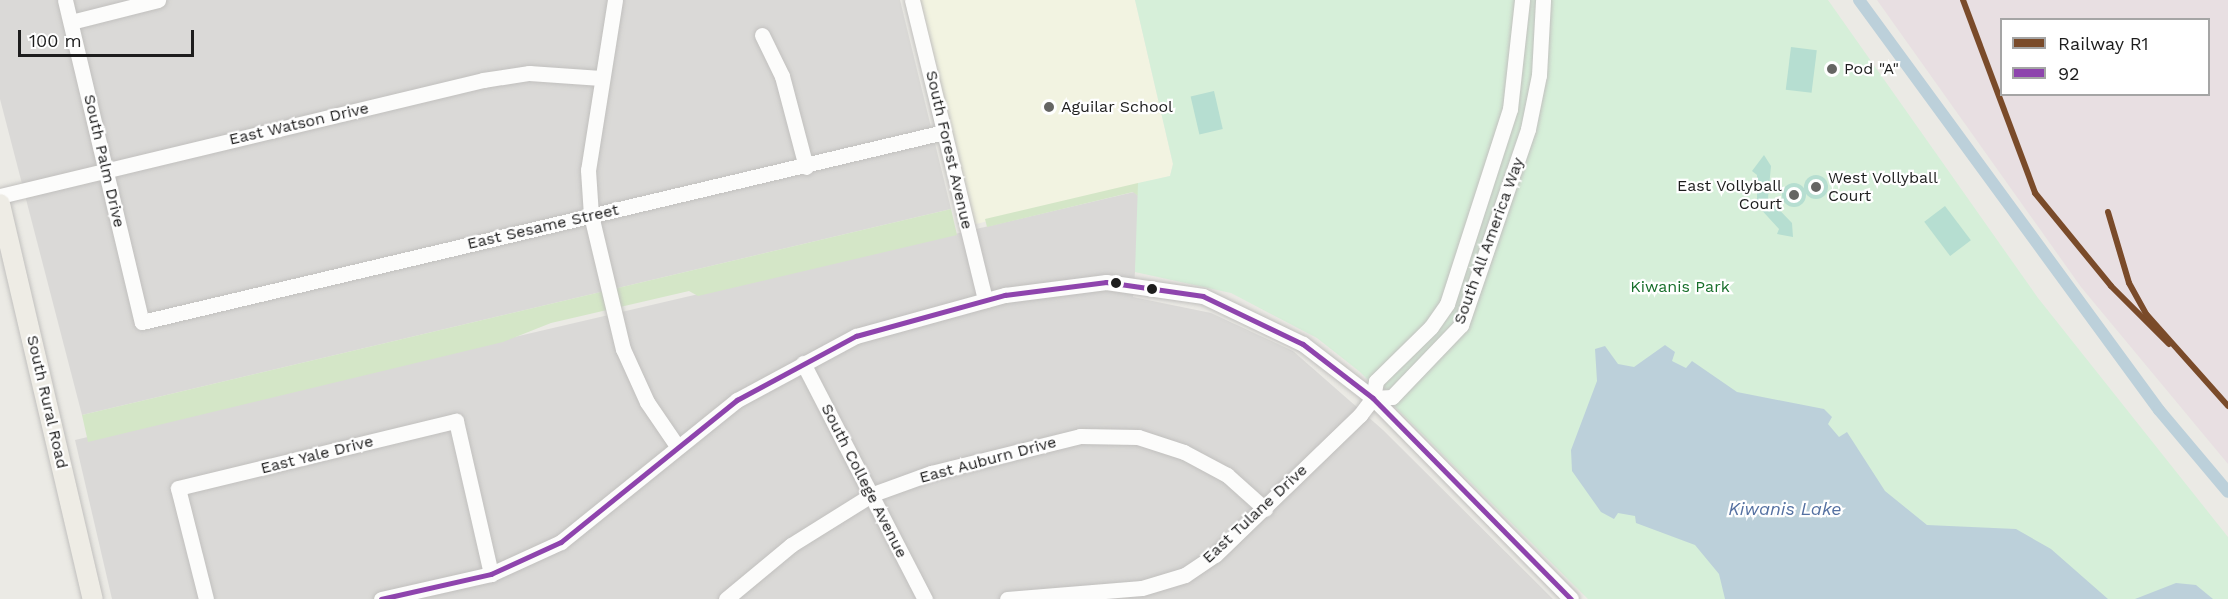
<!DOCTYPE html>
<html>
<head>
<meta charset="utf-8">
<style>
	body { margin:0 }
	#map { position:relative; width:2228px; height:599px; overflow:hidden; background:#ebeae5; font-family:"Work Sans",sans-serif }
	div>[style] { position:absolute }
	.residential>* { inset:0; background:#dad9d7 }
	.industrial>* { inset:0; background:#e8dfe2 }
	.education>* { inset:0; background:#f2f3e1 }
	.grass>* { inset:0; background:#d4e6c7 }
	.park>* { inset:0; background:#d6efd9 }
	.pitch>* { inset:0; background:#b6ded1; transform-origin:0 0 }
	.round { border-radius:50% }
	.water>* { inset:0; background:#bcd0da }
	.canal>* { height:12px; margin:-6px; padding:0 6px; transform-origin:6px; border-radius:6px; background:#bcd0da }
	.roads { filter:drop-shadow(0 0 2px #c1c0be) drop-shadow(0 0 2px #c1c0be) }
	.minor>* { height:15px; margin:-7.5px; padding:0 7.5px; transform-origin:7.5px; border-radius:7.5px; background:#fcfcfb }
	.major>* { height:20px; margin:-10px; padding:0 10px; transform-origin:10px; border-radius:10px; background:#eeece5 }
	.bus-1>* { height:4.5px; margin:-2.25px; padding:0 2.25px; transform-origin:2.25px; border-radius:2.25px; background:#8e44ad }
	.rail-1>* { height:6px; margin:-3px; padding:0 3px; transform-origin:3px; border-radius:3px; background:#7a4b2a }
	.dots>* { width:16px; height:16px; translate:-50% -50%; box-sizing:border-box; border:3px solid #fff; border-radius:50% }
	span { translate:-50% -50%; white-space:nowrap; text-align:center; line-height:1.15; -webkit-text-stroke:4.5px #fff; paint-order:stroke }
	.poi-label { font-size:16px; color:#1d1d1d }
	.left { translate:0 -50%; text-align:left }
	.right { translate:-100% -50%; text-align:right }
	.street-label { font-size:16px; color:#1d1d1d }
	.park-label { font-size:16px; color:#176e2a }
	.water-label { font-size:18px; color:#5470a1; font-style:italic }
	.legend { position:absolute; left:2000px; top:18px; width:210px; height:78px; box-sizing:border-box; background:#fff; border:2px solid #a5a5a5; margin:0; padding:8px 10px; list-style:none; font-size:18px; color:#1d1d1d }
	.legend li { display:flex; align-items:center; gap:12px; height:30px }
	.legend b { width:30px; border:2px solid #a5a5a5 }
	.scale { position:absolute; left:18px; top:30px; width:176px; height:27px; box-sizing:border-box; border:3px solid #1d1d1d; border-top:0; padding-left:8px; font-size:18px; line-height:21px; white-space:nowrap; color:#1d1d1d; -webkit-text-stroke:4px #fff; paint-order:stroke }
</style>
</head>
<body>
<div id="map">
	<div class="residential">
		<i style="clip-path:polygon(0 0,900px 0,951px 209px,82px 415px,0 99px)"></i>
		<i style="clip-path:polygon(1134px 192px,1141px 198px,1133px 297px,1211px 313px,1293px 351px,1383px 430px,1553px 599px,112px 599px,75px 440px)"></i>
	</div>
	<div class="industrial">
		<i style="clip-path:polygon(evenodd,1877px 0,2228px 0,2228px 464px,2081px 287px,1877px 0,2002px 20px,2208px 20px,2208px 94px,2002px 94px,2002px 20px)"></i>
	</div>
	<div class="education">
		<i style="clip-path:polygon(912px 0,1135px 0,1173px 164px,1170px 176px,968px 226px)"></i>
	</div>
	<div class="grass">
		<i style="clip-path:polygon(1138px 183px,1141px 198px,1133px 192px,987px 227px,985px 219px)"></i>
		<i style="clip-path:polygon(951px 209px,957px 235px,698px 296px,689px 291px,551px 323px,503px 342px,88px 442px,82px 415px)"></i>
	</div>
	<div class="park">
		<i style="clip-path:polygon(1135px 0,1828px 0,2038px 298px,2228px 537px,2228px 599px,1588px 599px,1360px 372px,1317px 338px,1231px 293px,1135px 272px,1138px 183px,1170px 176px,1173px 164px)"></i>
	</div>
	<div class="pitch">
		<i style="left:1791px;top:47px;width:26px;height:43px;rotate:7deg"></i>
		<i style="left:1214px;top:91px;width:39px;height:24px;rotate:77deg"></i>
		<i style="clip-path:polygon(1764px 155px,1771px 166px,1768px 198px,1792px 223px,1793px 237px,1777px 234px,1779px 229px,1757px 205px,1757px 175px,1752px 171px)"></i>
		<i class="round" style="left:1804px;top:175px;width:24px;height:24px"></i>
		<i class="round" style="left:1782px;top:183px;width:24px;height:24px"></i>
		<i style="left:1945px;top:206px;width:43px;height:26px;rotate:53deg"></i>
	</div>
	<div class="water">
		<i style="clip-path:polygon(1665px 345px,1675px 352px,1672px 361px,1686px 368px,1692px 361px,1737px 392px,1824px 409px,1832px 417px,1828px 424px,1839px 437px,1847px 432px,1885px 491px,1927px 525px,2016px 529px,2051px 549px,2108px 599px,1725px 599px,1719px 574px,1695px 545px,1636px 523px,1635px 516px,1618px 513px,1614px 519px,1601px 512px,1572px 471px,1571px 450px,1597px 381px,1595px 349px,1605px 346px,1618px 364px,1634px 367px)"></i>
		<i style="clip-path:polygon(2176px 583px,2196px 585px,2213px 599px,2135px 599px)"></i>
	</div>
	<div class="canal">
		<i style="left:1859px;top:0;width:508px;rotate:53.81deg"></i>
		<i style="left:2159px;top:410px;width:107px;rotate:49.9deg"></i>
	</div>
	<div class="roads">
		<div class="minor">
			<i style="left:65px;top:0;width:331px;rotate:76.6deg"></i>
			<i style="left:142px;top:322px;width:824px;rotate:-13.33deg"></i>
			<i style="left:615px;top:0;width:172px;rotate:99deg"></i>
			<i style="left:588px;top:170px;width:45px;rotate:86.2deg"></i>
			<i style="left:591px;top:215px;width:138px;rotate:76.6deg"></i>
			<i style="left:623px;top:349px;width:58px;rotate:65.6deg"></i>
			<i style="left:647px;top:402px;width:53px;rotate:55.7deg"></i>
			<i style="left:912px;top:0;width:309px;rotate:76.3deg"></i>
			<i style="left:71px;top:22px;width:90px;rotate:-14.2deg"></i>
			<i style="left:762px;top:35px;width:46px;rotate:64deg"></i>
			<i style="left:782px;top:76px;width:94px;rotate:75.2deg"></i>
			<i style="left:0;top:196px;width:497px;rotate:-13.5deg"></i>
			<i style="left:483px;top:80px;width:47px;rotate:-8.7deg"></i>
			<i style="left:529px;top:73px;width:72px;rotate:4deg"></i>
			<i style="left:803px;top:363px;width:266px;rotate:62.7deg"></i>
			<i style="left:1373px;top:398px;width:19px;rotate:-3deg"></i>
			<i style="left:1392px;top:397px;width:100px;rotate:-46.2deg"></i>
			<i style="left:1461px;top:325px;width:207px;rotate:-71.1deg"></i>
			<i style="left:1528px;top:129px;width:55px;rotate:-78.5deg"></i>
			<i style="left:1539px;top:75px;width:75px;rotate:-86.9deg"></i>
			<i style="left:206px;top:599px;width:114px;rotate:-104.2deg"></i>
			<i style="left:178px;top:488px;width:286px;rotate:-13.6deg"></i>
			<i style="left:456px;top:421px;width:157px;rotate:77.1deg"></i>
			<i style="left:381px;top:599px;width:113px;rotate:-12.8deg"></i>
			<i style="left:491px;top:574px;width:77px;rotate:-24.6deg"></i>
			<i style="left:561px;top:542px;width:226px;rotate:-38.9deg"></i>
			<i style="left:737px;top:400px;width:135px;rotate:-28.3deg"></i>
			<i style="left:856px;top:336px;width:155px;rotate:-15.4deg"></i>
			<i style="left:1005px;top:295px;width:102px;rotate:-7.3deg"></i>
			<i style="left:1106px;top:282px;width:98px;rotate:8.2deg"></i>
			<i style="left:1203px;top:296px;width:111px;rotate:25.6deg"></i>
			<i style="left:1303px;top:344px;width:88px;rotate:37.6deg"></i>
			<i style="left:1373px;top:398px;width:282px;rotate:45.4deg"></i>
			<i style="left:726px;top:599px;width:85px;rotate:-39.7deg"></i>
			<i style="left:791px;top:545px;width:97px;rotate:-31.9deg"></i>
			<i style="left:873px;top:494px;width:62px;rotate:-19.9deg"></i>
			<i style="left:931px;top:473px;width:154px;rotate:-13.9deg"></i>
			<i style="left:1080px;top:436px;width:58px;rotate:1deg"></i>
			<i style="left:1138px;top:437px;width:48px;rotate:18.1deg"></i>
			<i style="left:1184px;top:452px;width:49px;rotate:28.1deg"></i>
			<i style="left:1227px;top:475px;width:51px;rotate:41.8deg"></i>
			<i style="left:1007px;top:599px;width:135px;rotate:-4.7deg"></i>
			<i style="left:1142px;top:588px;width:45px;rotate:-16.8deg"></i>
			<i style="left:1185px;top:575px;width:36px;rotate:-34deg"></i>
			<i style="left:1215px;top:555px;width:202px;rotate:-44deg"></i>
			<i style="left:1360px;top:415px;width:21px;rotate:-53deg"></i>
			<i style="left:1373px;top:398px;width:17px;rotate:-80deg"></i>
			<i style="left:1376px;top:381px;width:77px;rotate:-44.5deg"></i>
			<i style="left:1431px;top:327px;width:28px;rotate:-55deg"></i>
			<i style="left:1447px;top:304px;width:205px;rotate:-72.1deg"></i>
			<i style="left:1510px;top:109px;width:110px;rotate:-83.7deg"></i>
		</div>
		<div class="major">
			<i style="left:0;top:204px;width:406px;rotate:76.8deg"></i>
		</div>
	</div>
	<div class="bus-1">
		<i style="left:381px;top:599px;width:113px;rotate:-12.8deg"></i>
		<i style="left:491px;top:574px;width:77px;rotate:-24.6deg"></i>
		<i style="left:561px;top:542px;width:226px;rotate:-38.9deg"></i>
		<i style="left:737px;top:400px;width:135px;rotate:-28.3deg"></i>
		<i style="left:856px;top:336px;width:155px;rotate:-15.4deg"></i>
		<i style="left:1005px;top:295px;width:102px;rotate:-7.3deg"></i>
		<i style="left:1106px;top:282px;width:98px;rotate:8.2deg"></i>
		<i style="left:1203px;top:296px;width:111px;rotate:25.6deg"></i>
		<i style="left:1303px;top:344px;width:88px;rotate:37.6deg"></i>
		<i style="left:1373px;top:398px;width:282px;rotate:45.4deg"></i>
	</div>
	<div class="rail-1">
		<i style="left:1963px;top:0;width:206px;rotate:69.5deg"></i>
		<i style="left:2035px;top:193px;width:120px;rotate:50.7deg"></i>
		<i style="left:2111px;top:286px;width:82px;rotate:45deg"></i>
		<i style="left:2108px;top:212px;width:74px;rotate:73.5deg"></i>
		<i style="left:2129px;top:283px;width:37px;rotate:61deg"></i>
		<i style="left:2147px;top:315px;width:122px;rotate:48.3deg"></i>
	</div>
	<div class="dots">
		<i style="left:1832px;top:69px;background:#656563"></i>
		<i style="left:1049px;top:107px;background:#656563"></i>
		<i style="left:1816px;top:187px;background:#656563"></i>
		<i style="left:1794px;top:195px;background:#656563"></i>
		<i style="left:1116px;top:283px;background:#1d1d1d"></i>
		<i style="left:1152px;top:289px;background:#1d1d1d"></i>
	</div>
	<div class="poi-label">
		<span class="left" style="left:1844px;top:69px">Pod "A"</span>
		<span class="left" style="left:1061px;top:107px">Aguilar School</span>
		<span class="left" style="left:1828px;top:187px">West Vollyball<br>Court</span>
		<span class="right" style="left:1782px;top:195px">East Vollyball<br>Court</span>
	</div>
	<div class="street-label">
		<span style="left:299px;top:124px;rotate:-13deg">East Watson Drive</span>
		<span style="left:949px;top:150px;rotate:77deg">South Forest Avenue</span>
		<span style="left:104px;top:161px;rotate:77deg">South Palm Drive</span>
		<span style="left:543px;top:227px;rotate:-13deg">East Sesame Street</span>
		<span style="left:1489px;top:241px;rotate:-70deg">South All America Way</span>
		<span style="left:47px;top:402px;rotate:77deg">South Rural Road</span>
		<span style="left:317px;top:455px;rotate:-14deg">East Yale Drive</span>
		<span style="left:988px;top:460px;rotate:-15deg">East Auburn Drive</span>
		<span style="left:864px;top:481px;rotate:63deg">South College Avenue</span>
		<span style="left:1255px;top:514px;rotate:-43deg">East Tulane Drive</span>
	</div>
	<div class="park-label">
		<span style="left:1680px;top:287px">Kiwanis Park</span>
	</div>
	<div class="water-label">
		<span style="left:1785px;top:509px">Kiwanis Lake</span>
	</div>
	<ul class="legend">
	<li><b style="height:8px;background:#7a4b2a"></b>Railway R1</li>
	<li><b style="height:8px;background:#8e44ad"></b>92</li>
	</ul>
	<div class="scale">100 m</div>
</div>
</body>
</html>
